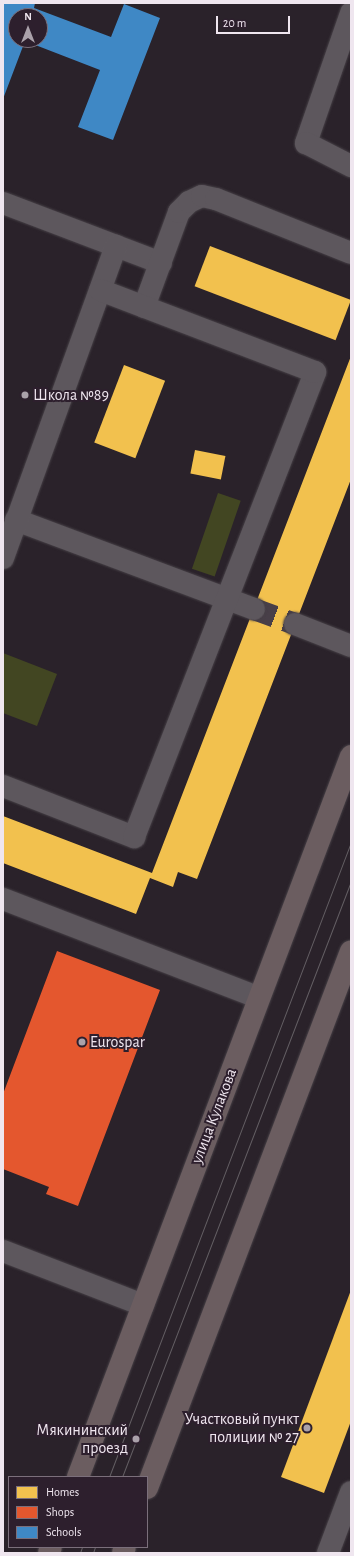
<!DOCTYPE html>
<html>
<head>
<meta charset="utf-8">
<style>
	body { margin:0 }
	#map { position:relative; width:354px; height:1556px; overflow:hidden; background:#2a222a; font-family:"Alegreya Sans",sans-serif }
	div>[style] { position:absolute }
	.green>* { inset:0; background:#424622; transform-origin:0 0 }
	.homes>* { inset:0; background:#f2c14e; transform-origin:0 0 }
	.shops>* { inset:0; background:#e4572e }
	.schools>* { inset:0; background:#3f88c5 }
	.minor-tunnel>* { height:22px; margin-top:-11px; transform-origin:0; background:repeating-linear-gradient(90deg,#483f48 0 22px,transparent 0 33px) }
	.roads { filter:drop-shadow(0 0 1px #464046) drop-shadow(0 0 1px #464046) }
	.minor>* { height:22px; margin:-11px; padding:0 11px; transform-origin:11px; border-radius:11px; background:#5d575d }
	.major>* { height:22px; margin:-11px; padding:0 11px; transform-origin:11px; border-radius:11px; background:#6b5d60 }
	.tram>* { height:1px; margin:-0.5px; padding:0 0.5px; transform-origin:0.5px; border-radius:0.5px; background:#635e63 }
	.dots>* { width:11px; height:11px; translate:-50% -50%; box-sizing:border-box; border:2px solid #2d1f2d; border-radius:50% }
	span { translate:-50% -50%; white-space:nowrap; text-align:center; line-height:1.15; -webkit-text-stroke:4px #2d1f2d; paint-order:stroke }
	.poi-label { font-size:16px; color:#efe6ef }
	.left { translate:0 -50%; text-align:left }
	.right { translate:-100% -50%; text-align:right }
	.street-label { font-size:16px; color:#efe6ef }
	.frame { position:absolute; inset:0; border:4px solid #efe6ef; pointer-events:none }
	.legend { position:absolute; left:8px; top:1476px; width:140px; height:72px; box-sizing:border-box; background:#2d1f2d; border:1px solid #7b6f7b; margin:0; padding:5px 7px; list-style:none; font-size:12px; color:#efe6ef }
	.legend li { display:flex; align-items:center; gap:8px; height:20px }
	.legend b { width:20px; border:1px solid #7b6f7b }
	.north { position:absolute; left:8px; top:8px; width:40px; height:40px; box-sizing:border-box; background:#2d1f2d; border:1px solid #7b6f7b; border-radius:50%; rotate:0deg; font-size:11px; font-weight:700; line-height:16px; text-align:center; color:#efe6ef }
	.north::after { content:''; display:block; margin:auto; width:14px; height:18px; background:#aaa1aa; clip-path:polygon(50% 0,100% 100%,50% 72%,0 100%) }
	.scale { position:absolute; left:216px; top:16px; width:74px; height:18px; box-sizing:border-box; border:2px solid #efe6ef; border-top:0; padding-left:5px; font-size:12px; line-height:14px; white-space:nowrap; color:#efe6ef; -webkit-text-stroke:3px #2d1f2d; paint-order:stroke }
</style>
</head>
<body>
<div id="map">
	<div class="green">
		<i style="left:218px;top:493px;width:24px;height:80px;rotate:19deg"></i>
		<i style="clip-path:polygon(3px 653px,57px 674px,37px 726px,3px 713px)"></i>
	</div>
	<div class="homes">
		<i style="left:210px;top:246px;width:151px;height:43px;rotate:21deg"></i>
		<i style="clip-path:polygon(351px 356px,351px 479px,197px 879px,178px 872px,173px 887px,150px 878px,136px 914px,3px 863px,3px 816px,152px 873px)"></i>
		<i style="left:124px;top:365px;width:44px;height:83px;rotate:21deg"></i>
		<i style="left:195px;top:450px;width:31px;height:24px;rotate:11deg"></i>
		<i style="clip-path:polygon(351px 1290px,351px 1421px,324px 1493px,281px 1477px)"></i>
	</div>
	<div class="shops">
		<i style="clip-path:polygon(57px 951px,160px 990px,78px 1206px,46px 1194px,49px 1187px,3px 1169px,3px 1094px)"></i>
	</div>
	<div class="schools">
		<i style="clip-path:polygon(evenodd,3px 3px,35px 3px,34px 8px,111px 37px,124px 4px,160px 18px,113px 140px,78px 127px,100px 70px,25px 41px,3px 99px,3px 3px,16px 16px,40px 16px,40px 40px,16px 40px,16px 16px)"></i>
	</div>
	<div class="minor-tunnel">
		<i style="left:254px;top:609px;width:44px;rotate:20.1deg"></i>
	</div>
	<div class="roads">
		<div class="minor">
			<i style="left:351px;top:13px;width:138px;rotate:109.1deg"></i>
			<i style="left:306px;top:143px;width:51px;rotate:27.1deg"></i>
			<i style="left:3px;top:203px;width:169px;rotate:20.8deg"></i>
			<i style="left:144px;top:307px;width:101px;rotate:-69.8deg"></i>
			<i style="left:179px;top:212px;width:14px;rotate:-45deg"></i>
			<i style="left:189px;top:202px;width:14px;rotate:-25deg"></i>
			<i style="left:202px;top:196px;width:14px;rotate:12deg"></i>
			<i style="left:216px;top:199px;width:145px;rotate:21.8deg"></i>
			<i style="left:16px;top:520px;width:254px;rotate:20.5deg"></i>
			<i style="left:3px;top:558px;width:332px;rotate:-70.1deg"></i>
			<i style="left:295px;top:624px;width:60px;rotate:21.4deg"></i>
			<i style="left:3px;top:786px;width:141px;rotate:21.3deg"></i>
			<i style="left:134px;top:837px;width:499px;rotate:-68.7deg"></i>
			<i style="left:315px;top:372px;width:230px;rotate:-159.1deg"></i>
			<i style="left:3px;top:899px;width:274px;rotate:21.1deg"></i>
			<i style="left:3px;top:1251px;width:150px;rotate:21.1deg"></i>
			<i style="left:328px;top:1553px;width:65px;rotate:-69.3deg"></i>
		</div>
		<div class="major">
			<i style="left:78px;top:1477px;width:771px;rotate:-69.26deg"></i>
			<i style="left:147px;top:1488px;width:574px;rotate:-69.2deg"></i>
			<i style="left:49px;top:1553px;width:6px;rotate:-72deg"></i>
			<i style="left:123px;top:1553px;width:6px;rotate:-72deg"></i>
		</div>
	</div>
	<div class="tram">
		<i style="left:109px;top:1477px;width:680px;rotate:-69.14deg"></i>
		<i style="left:122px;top:1477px;width:638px;rotate:-68.98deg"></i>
		<i style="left:80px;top:1553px;width:6px;rotate:-72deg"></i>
		<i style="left:93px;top:1553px;width:6px;rotate:-72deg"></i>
	</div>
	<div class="dots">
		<i style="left:25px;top:395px;background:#aaa1aa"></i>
		<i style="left:82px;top:1042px;background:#aaa1aa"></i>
		<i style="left:307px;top:1428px;background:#aaa1aa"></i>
		<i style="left:136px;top:1439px;background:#aaa1aa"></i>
	</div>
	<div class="poi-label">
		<span class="left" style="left:33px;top:395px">Школа №89</span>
		<span class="left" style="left:90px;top:1042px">Eurospar</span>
		<span class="right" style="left:299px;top:1428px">Участковый пункт<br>полиции № 27</span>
		<span class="right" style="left:128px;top:1439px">Мякининский<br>проезд</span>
	</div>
	<div class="street-label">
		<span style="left:214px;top:1116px;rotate:-69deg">улица Кулакова</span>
	</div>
	<div class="frame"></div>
	<ul class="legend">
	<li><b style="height:11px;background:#f2c14e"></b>Homes</li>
	<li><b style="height:11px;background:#e4572e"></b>Shops</li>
	<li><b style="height:11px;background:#3f88c5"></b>Schools</li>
	</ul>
	<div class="north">N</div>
	<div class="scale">20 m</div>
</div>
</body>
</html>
